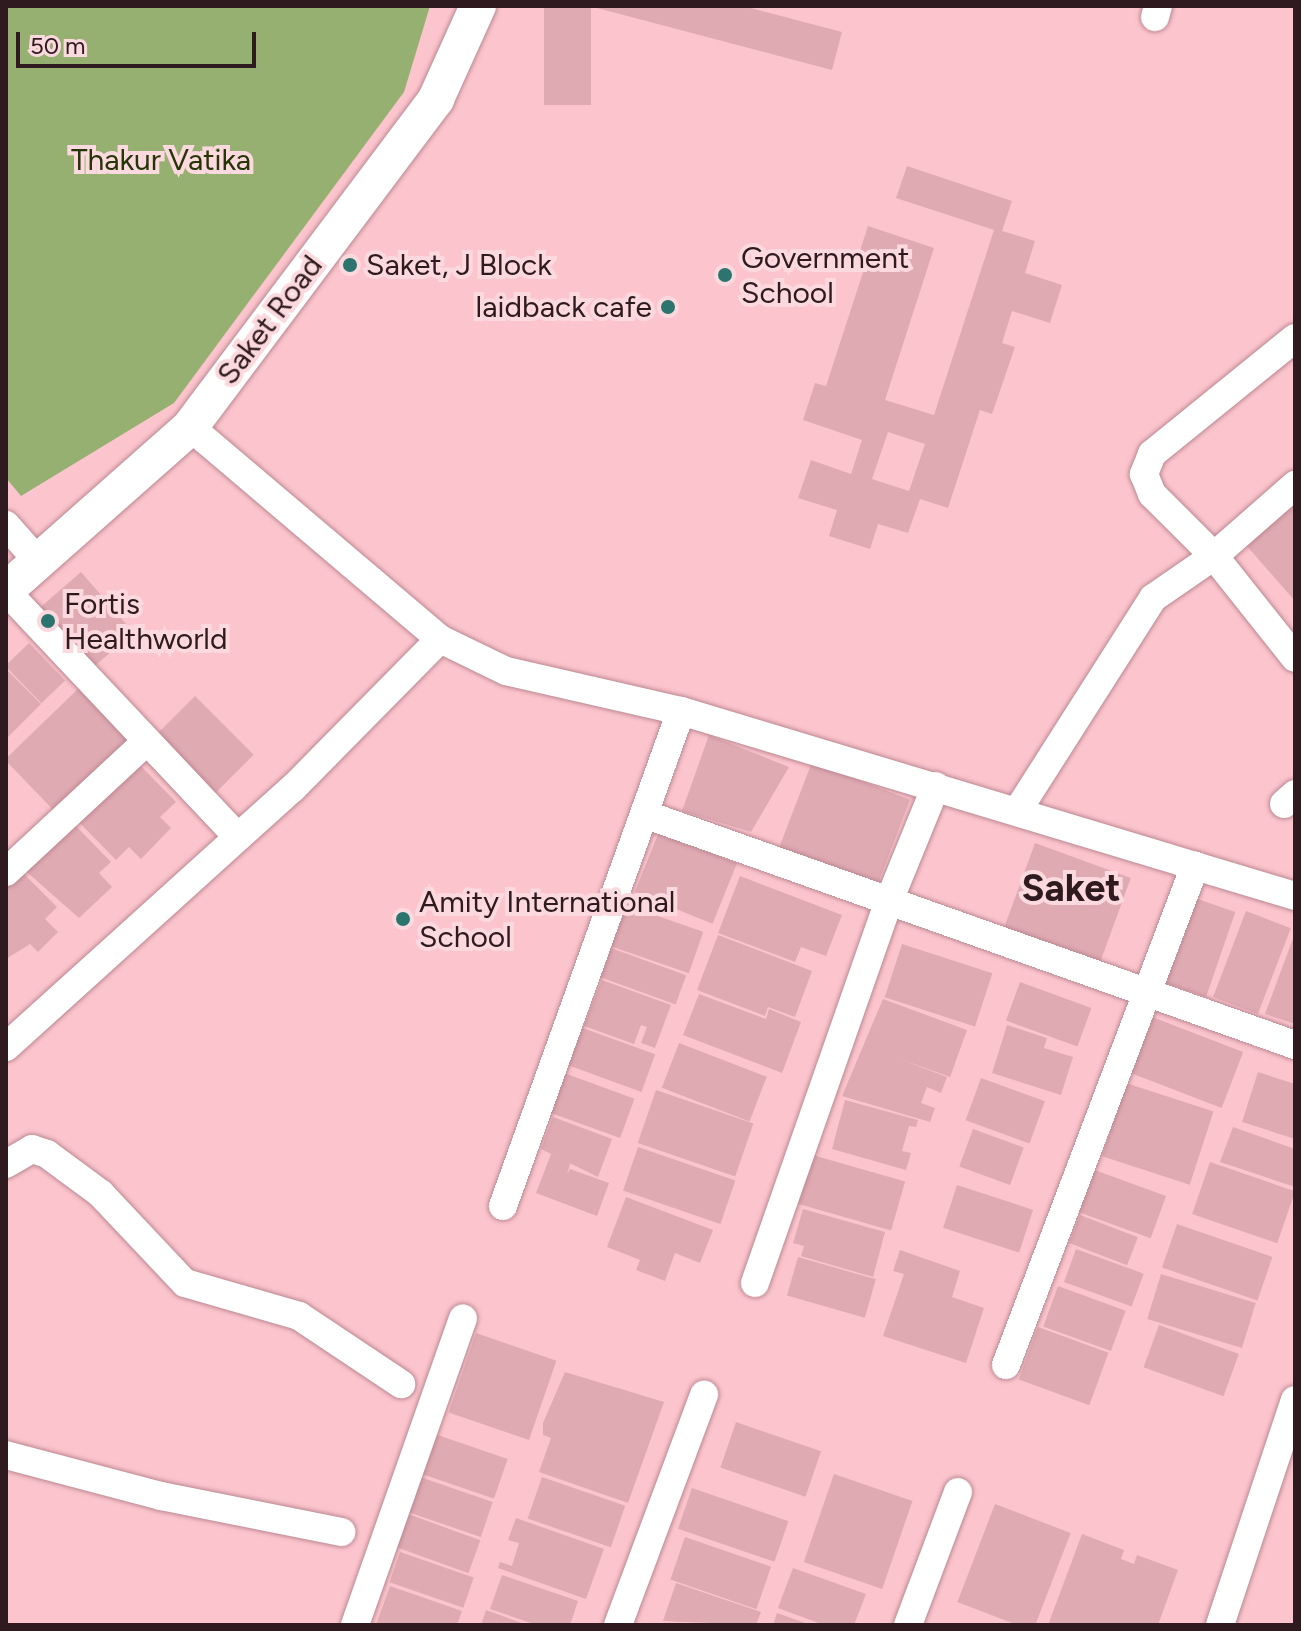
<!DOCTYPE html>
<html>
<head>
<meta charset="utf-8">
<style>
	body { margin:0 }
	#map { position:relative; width:1301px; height:1631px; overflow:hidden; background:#fcc5ce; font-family:Figtree,sans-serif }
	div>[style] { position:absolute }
	.green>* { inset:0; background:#96b071 }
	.building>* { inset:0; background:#e0aab3; transform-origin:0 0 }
	.roads { filter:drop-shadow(0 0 2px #bb8891) drop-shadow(0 0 2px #bb8891) }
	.minor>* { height:28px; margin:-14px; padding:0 14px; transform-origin:14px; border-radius:14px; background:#fff }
	.tertiary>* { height:36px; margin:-18px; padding:0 18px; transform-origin:18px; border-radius:18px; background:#fff }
	.dots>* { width:22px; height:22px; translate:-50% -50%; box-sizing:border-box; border:4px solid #fbd9de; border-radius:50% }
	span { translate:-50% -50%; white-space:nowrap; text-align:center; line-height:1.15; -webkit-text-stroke:8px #fbd9de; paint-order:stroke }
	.park-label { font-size:30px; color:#253606 }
	.poi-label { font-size:30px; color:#2f1b1f }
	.left { translate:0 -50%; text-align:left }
	.right { translate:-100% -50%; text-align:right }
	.street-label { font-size:30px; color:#2f1b1f }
	.district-label { font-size:38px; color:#2f1b1f; font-weight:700 }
	.frame { position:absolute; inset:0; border:8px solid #2f1b1f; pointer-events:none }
	.scale { position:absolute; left:16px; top:32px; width:240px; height:36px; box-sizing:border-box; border:4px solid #2f1b1f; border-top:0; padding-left:10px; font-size:24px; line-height:28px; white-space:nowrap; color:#2f1b1f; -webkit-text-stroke:6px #fbd9de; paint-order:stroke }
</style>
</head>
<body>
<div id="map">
	<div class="green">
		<i style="clip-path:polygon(6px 6px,430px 6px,404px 92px,174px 403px,21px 496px,6px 478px)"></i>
	</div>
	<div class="building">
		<i style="left:544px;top:6px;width:47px;height:99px"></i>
		<i style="clip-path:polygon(743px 6px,842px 32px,832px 70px,593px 7px)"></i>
		<i style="clip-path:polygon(evenodd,907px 166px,1012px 201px,1002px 231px,1035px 241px,1025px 273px,1062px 285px,1050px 323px,1012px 311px,1002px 343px,1015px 347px,992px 414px,980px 410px,948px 508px,920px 499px,908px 533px,878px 524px,870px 549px,829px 536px,837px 510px,798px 498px,811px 460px,851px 474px,862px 440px,803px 420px,815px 383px,826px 386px,866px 263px,857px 260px,868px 226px,934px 248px,885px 400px,934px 415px,994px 230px,896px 198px,907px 166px,888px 432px,925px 444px,909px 491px,872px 479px,888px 432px)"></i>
		<i style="clip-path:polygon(1295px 500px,1295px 601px,1245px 544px)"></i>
		<i style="left:81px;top:572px;width:80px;height:59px;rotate:49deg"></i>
		<i style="left:29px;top:643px;width:52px;height:33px;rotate:46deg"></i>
		<i style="clip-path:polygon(6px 669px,41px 704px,6px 739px)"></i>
		<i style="left:81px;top:686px;width:76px;height:106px;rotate:46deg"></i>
		<i style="left:195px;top:696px;width:83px;height:58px;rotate:45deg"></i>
		<i style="clip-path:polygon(709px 735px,789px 767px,751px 832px,682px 811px)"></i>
		<i style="clip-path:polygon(134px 759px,176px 802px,160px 817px,171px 828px,141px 859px,129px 847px,116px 860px,75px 818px)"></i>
		<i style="left:812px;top:762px;width:105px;height:97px;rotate:21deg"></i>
		<i style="clip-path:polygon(69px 819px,111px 862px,99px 873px,112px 887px,79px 918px,20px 866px)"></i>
		<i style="left:659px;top:832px;width:84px;height:65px;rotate:22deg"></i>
		<i style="left:1035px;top:843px;width:102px;height:90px;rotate:20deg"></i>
		<i style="clip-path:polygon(19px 869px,57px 907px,45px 919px,58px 932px,38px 952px,30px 944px,6px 959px,6px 881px)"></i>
		<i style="clip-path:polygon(740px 876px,842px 915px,826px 956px,801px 947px,795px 962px,718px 933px)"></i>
		<i style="left:1189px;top:896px;width:49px;height:90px;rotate:19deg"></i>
		<i style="left:620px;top:903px;width:88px;height:44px;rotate:19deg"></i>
		<i style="left:1246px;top:911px;width:48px;height:92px;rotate:21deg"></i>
		<i style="clip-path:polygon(1295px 933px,1295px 1024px,1265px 1014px)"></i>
		<i style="clip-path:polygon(718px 935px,812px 971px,795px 1017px,768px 1007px,765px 1016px,697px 990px)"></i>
		<i style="left:902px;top:944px;width:95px;height:56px;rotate:18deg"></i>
		<i style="left:611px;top:948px;width:80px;height:31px;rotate:20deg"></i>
		<i style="clip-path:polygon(602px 980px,671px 1005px,655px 1048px,641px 1043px,647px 1027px,641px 1025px,634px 1044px,584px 1026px)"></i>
		<i style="left:1020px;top:982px;width:76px;height:41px;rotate:20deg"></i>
		<i style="clip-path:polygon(699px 994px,766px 1019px,769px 1009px,801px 1022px,782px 1073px,683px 1035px)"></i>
		<i style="clip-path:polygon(883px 999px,967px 1030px,950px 1077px,897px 1058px,947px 1077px,941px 1093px,927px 1087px,921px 1103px,935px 1108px,930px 1122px,842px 1096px)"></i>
		<i style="left:1147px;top:1015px;width:103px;height:60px;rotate:21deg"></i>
		<i style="clip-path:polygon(1007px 1025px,1047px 1038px,1044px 1048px,1073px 1057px,1061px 1095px,992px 1073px)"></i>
		<i style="left:580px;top:1027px;width:80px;height:40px;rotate:20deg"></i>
		<i style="left:679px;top:1043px;width:94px;height:48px;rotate:21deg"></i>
		<i style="clip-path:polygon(1258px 1072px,1295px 1084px,1295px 1139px,1242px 1122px)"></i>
		<i style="left:564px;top:1073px;width:75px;height:42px;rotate:20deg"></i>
		<i style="left:981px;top:1078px;width:68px;height:45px;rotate:20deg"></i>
		<i style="left:1126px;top:1083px;width:92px;height:77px;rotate:18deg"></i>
		<i style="left:656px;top:1090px;width:103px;height:56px;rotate:19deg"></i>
		<i style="clip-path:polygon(845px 1100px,918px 1120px,916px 1127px,909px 1126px,902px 1151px,911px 1153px,906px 1170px,832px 1149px)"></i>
		<i style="clip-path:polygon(553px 1117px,612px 1139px,598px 1177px,541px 1149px)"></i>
		<i style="clip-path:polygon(1233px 1127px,1295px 1149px,1295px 1187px,1220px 1162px)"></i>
		<i style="left:973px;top:1129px;width:54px;height:40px;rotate:20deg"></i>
		<i style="left:638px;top:1147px;width:103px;height:46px;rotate:19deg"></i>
		<i style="clip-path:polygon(551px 1154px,571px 1161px,567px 1174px,570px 1169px,609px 1183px,597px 1216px,536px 1193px)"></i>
		<i style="left:809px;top:1154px;width:100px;height:51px;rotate:16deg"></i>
		<i style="left:1210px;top:1162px;width:90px;height:55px;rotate:19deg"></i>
		<i style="left:1089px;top:1168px;width:82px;height:45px;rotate:20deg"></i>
		<i style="left:957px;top:1185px;width:80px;height:45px;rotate:18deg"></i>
		<i style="clip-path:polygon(626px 1197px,713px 1230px,700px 1263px,675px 1253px,665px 1281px,636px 1270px,640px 1260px,607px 1247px)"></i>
		<i style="clip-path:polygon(803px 1209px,885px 1232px,873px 1277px,801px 1256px,804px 1246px,793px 1243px)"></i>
		<i style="left:1080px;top:1215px;width:62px;height:30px;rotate:21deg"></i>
		<i style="left:1177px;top:1224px;width:101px;height:46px;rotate:19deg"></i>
		<i style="left:1076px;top:1249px;width:72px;height:35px;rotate:20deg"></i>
		<i style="clip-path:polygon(900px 1250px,960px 1271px,952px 1297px,984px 1308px,966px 1363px,883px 1336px,904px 1274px,893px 1271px)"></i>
		<i style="left:798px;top:1257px;width:81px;height:40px;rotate:16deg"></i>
		<i style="left:1161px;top:1274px;width:99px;height:47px;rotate:17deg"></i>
		<i style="left:1058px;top:1286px;width:72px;height:43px;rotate:20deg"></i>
		<i style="left:1159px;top:1325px;width:85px;height:45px;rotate:20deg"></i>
		<i style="left:1038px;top:1327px;width:75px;height:56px;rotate:20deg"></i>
		<i style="left:476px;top:1333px;width:85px;height:84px;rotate:19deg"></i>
		<i style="clip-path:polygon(565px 1372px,664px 1402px,628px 1503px,539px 1472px,551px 1438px,543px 1435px,543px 1423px)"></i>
		<i style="left:736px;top:1422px;width:90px;height:48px;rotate:19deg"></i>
		<i style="left:432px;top:1433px;width:80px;height:42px;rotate:19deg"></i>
		<i style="left:834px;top:1474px;width:83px;height:93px;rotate:19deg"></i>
		<i style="left:420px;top:1477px;width:77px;height:37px;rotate:19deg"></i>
		<i style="left:542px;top:1477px;width:88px;height:44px;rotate:19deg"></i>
		<i style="left:692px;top:1488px;width:102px;height:43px;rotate:19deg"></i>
		<i style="left:995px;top:1504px;width:81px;height:105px;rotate:21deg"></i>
		<i style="left:408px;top:1514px;width:77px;height:35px;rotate:20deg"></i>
		<i style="clip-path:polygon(516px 1518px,604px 1549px,586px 1599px,498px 1568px,500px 1562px,512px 1566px,519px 1543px,508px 1540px)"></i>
		<i style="clip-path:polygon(1082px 1534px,1124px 1550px,1121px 1559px,1134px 1564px,1137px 1555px,1178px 1570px,1158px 1625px,1048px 1625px)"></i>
		<i style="left:685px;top:1537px;width:91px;height:45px;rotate:19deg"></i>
		<i style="left:400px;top:1552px;width:78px;height:32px;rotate:19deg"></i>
		<i style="clip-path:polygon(793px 1568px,866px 1594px,854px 1625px,824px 1625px,778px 1608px)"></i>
		<i style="clip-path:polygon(502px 1575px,578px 1601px,570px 1625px,537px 1625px,490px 1609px)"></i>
		<i style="clip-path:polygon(676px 1583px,761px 1612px,756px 1625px,663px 1621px)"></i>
		<i style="clip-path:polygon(390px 1586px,462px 1611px,457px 1625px,376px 1625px)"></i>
		<i style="clip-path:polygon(486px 1610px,527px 1625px,481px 1625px)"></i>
		<i style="clip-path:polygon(777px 1613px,811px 1625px,773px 1625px)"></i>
	</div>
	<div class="roads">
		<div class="minor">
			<i style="left:1155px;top:17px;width:11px;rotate:-75deg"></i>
			<i style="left:1295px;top:338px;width:184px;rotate:141deg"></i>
			<i style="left:1152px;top:454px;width:22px;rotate:112deg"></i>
			<i style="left:1144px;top:474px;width:22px;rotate:68deg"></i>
			<i style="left:1152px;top:494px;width:88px;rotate:45deg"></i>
			<i style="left:1214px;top:556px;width:130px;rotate:51.5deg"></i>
			<i style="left:190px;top:427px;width:328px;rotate:40.3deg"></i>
			<i style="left:440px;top:639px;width:73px;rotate:25.9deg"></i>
			<i style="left:506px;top:671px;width:180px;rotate:12.9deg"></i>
			<i style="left:681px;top:711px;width:641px;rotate:16.77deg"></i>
			<i style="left:6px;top:525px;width:48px;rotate:48.4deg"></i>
			<i style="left:6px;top:591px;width:338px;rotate:46.7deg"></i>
			<i style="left:1284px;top:804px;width:15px;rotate:-42deg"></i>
			<i style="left:1018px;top:810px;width:251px;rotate:-57.5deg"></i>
			<i style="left:1153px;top:598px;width:74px;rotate:-34.5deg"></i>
			<i style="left:1214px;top:556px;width:108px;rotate:-41.2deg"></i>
			<i style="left:644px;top:814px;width:691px;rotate:19.54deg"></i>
			<i style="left:6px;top:872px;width:192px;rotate:-42.9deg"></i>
			<i style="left:6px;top:1047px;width:387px;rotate:-42.1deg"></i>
			<i style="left:293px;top:788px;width:209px;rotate:-45.4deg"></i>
			<i style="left:6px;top:1164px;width:30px;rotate:-30deg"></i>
			<i style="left:32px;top:1149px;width:16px;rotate:18deg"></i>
			<i style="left:47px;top:1154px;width:67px;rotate:36.5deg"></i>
			<i style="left:101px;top:1194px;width:122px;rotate:46.7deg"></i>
			<i style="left:185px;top:1283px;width:119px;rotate:16.1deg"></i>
			<i style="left:299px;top:1316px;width:123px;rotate:33.7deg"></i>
			<i style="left:503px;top:1206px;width:526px;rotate:-70.22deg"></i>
			<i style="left:755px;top:1283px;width:405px;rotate:-70.7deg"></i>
			<i style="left:889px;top:901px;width:124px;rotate:-67.8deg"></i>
			<i style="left:1006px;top:1365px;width:534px;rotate:-69.26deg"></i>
			<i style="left:6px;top:1455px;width:160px;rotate:14.8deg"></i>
			<i style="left:161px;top:1496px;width:184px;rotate:11.3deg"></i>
			<i style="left:355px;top:1625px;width:325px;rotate:-70.6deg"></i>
			<i style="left:618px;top:1625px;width:246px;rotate:-69.5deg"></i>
			<i style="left:908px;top:1625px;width:142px;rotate:-69.4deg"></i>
			<i style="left:1220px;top:1625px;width:237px;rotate:-71.6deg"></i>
		</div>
		<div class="tertiary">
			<i style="left:6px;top:590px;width:246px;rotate:-41.5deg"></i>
			<i style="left:190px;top:427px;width:410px;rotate:-53.1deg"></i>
			<i style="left:436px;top:99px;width:102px;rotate:-65.7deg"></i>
		</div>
	</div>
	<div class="dots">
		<i style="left:350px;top:265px;background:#2c746e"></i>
		<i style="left:725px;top:275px;background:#2c746e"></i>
		<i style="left:668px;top:307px;background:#2c746e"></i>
		<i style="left:48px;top:621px;background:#2c746e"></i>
		<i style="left:403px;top:919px;background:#2c746e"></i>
	</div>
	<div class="park-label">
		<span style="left:161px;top:160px">Thakur Vatika</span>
	</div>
	<div class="poi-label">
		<span class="left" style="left:741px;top:275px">Government<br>School</span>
		<span class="left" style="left:366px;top:265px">Saket, J Block</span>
		<span class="right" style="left:652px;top:307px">laidback cafe</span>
		<span class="left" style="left:64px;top:621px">Fortis<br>Healthworld</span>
		<span class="left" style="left:419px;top:919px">Amity International<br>School</span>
	</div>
	<div class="street-label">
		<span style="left:270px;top:320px;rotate:-53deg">Saket Road</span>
	</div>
	<div class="district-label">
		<span style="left:1071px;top:889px">Saket</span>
	</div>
	<div class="frame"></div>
	<div class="scale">50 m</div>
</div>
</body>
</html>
